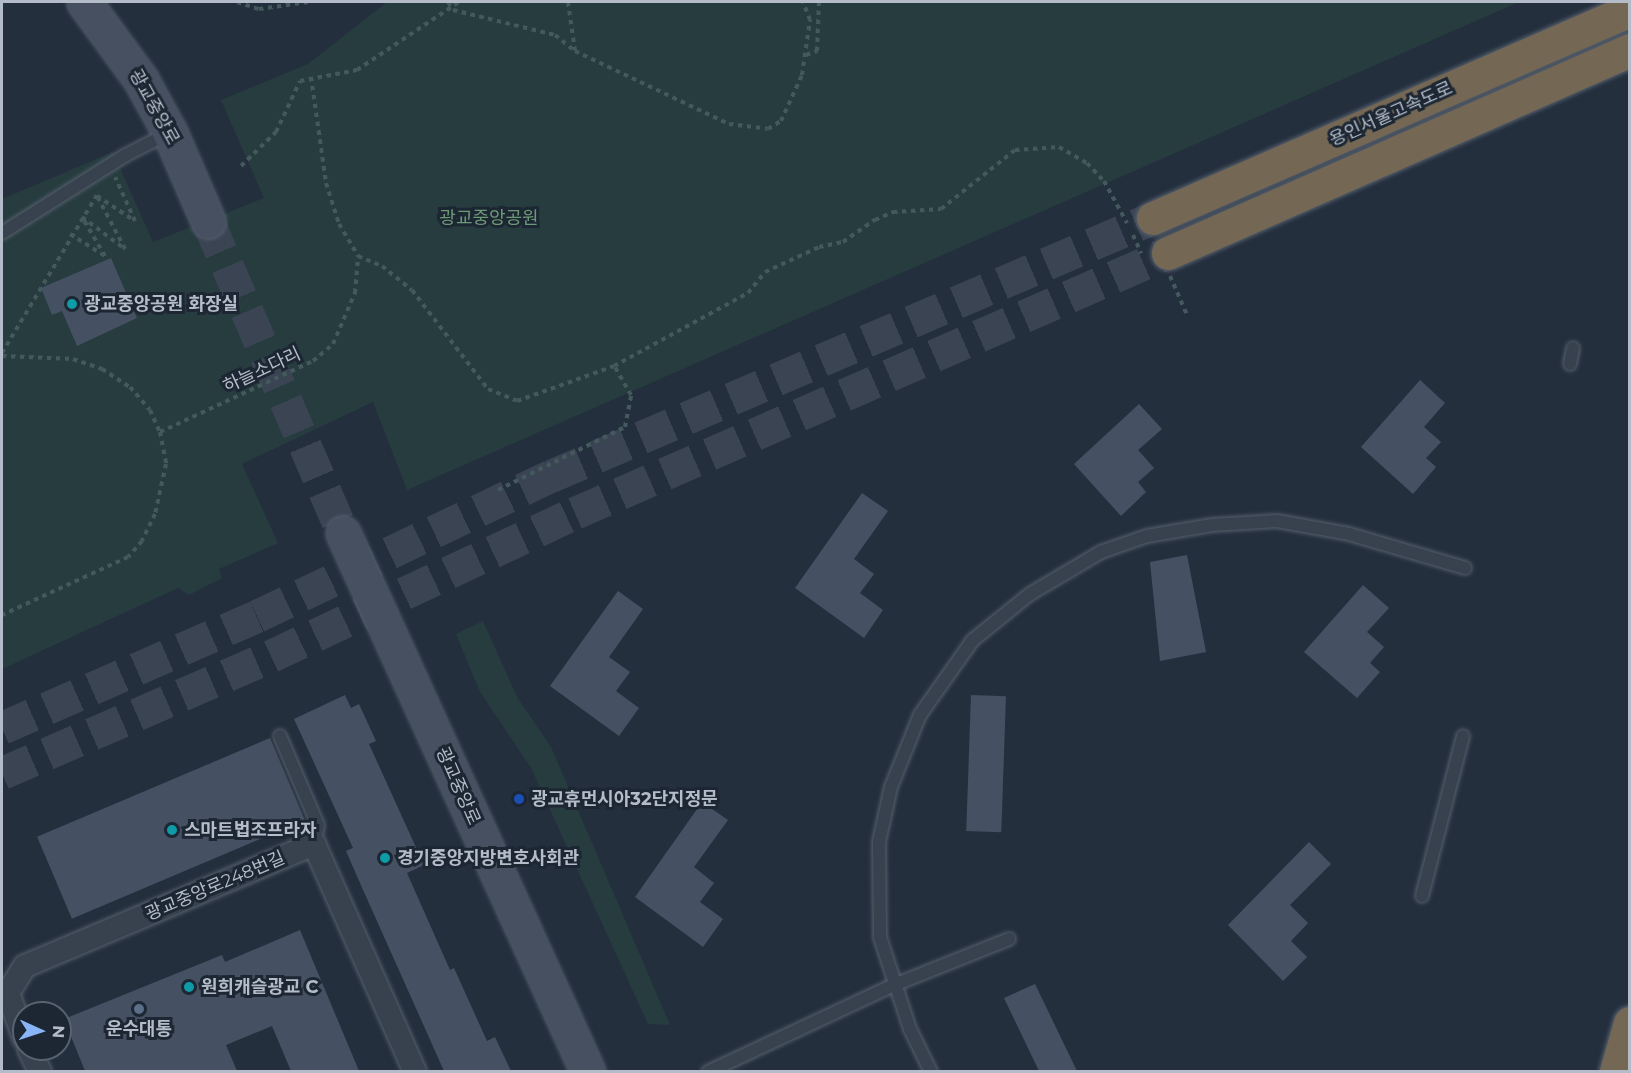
<!DOCTYPE html>
<html>
<head>
<meta charset="utf-8">
<style>
	body { margin:0 }
	#map { position:relative; width:1631px; height:1073px; overflow:hidden; background:#242f3e; font-family:Montserrat,"Noto Sans KR",sans-serif }
	div>[style] { position:absolute }
	.green>* { inset:0; background:#263c3f }
	.building>* { inset:0; background:#455162; transform-origin:0 0 }
	.secondary-tunnel>* { height:33px; margin-top:-16.5px; transform-origin:0; background:repeating-linear-gradient(90deg,#3a4453 0 33px,transparent 0 49px) }
	.highway-tunnel>* { height:33px; margin-top:-16.5px; transform-origin:0; background:repeating-linear-gradient(90deg,#3a4453 0 33px,transparent 0 49px) }
	.path>* { height:4px; margin-top:-2px; transform-origin:0; background:repeating-linear-gradient(90deg,#44595c 0 4.5px,transparent 0 9px) }
	.roads { filter:drop-shadow(0 0 2px #565f6c) drop-shadow(0 0 2px #565f6c) }
	.lane>* { height:12px; margin:-6px; padding:0 6px; transform-origin:6px; border-radius:6px; background:#38414e }
	.street>* { height:22px; margin:-11px; padding:0 11px; transform-origin:11px; border-radius:11px; background:#38414e }
	.secondary>* { height:33px; margin:-16.5px; padding:0 16.5px; transform-origin:16.5px; border-radius:16.5px; background:#465061 }
	.highway>* { height:33px; margin:-16.5px; padding:0 16.5px; transform-origin:16.5px; border-radius:16.5px; background:#746855 }
	.dots>* { width:16px; height:16px; translate:-50% -50%; box-sizing:border-box; border:3px solid #1d2633; border-radius:50% }
	span { translate:-50% -50%; white-space:nowrap; text-align:center; line-height:1.15; -webkit-text-stroke:6px #1d2633; paint-order:stroke }
	.street-label { font-size:18px; color:#b4bcc9 }
	.park-label { font-size:18px; color:#6b9a76 }
	.poi-label { font-size:18px; color:#b4bcc9; font-weight:700 }
	.left { translate:0 -50%; text-align:left }
	.frame { position:absolute; inset:0; border:3px solid #b4bcc9; pointer-events:none }
	.north { position:absolute; left:12px; top:1001px; width:60px; height:60px; box-sizing:border-box; background:#1d2633; border:2px solid #59626f; border-radius:50%; rotate:93deg; font-size:16px; font-weight:700; line-height:24px; text-align:center; color:#b4bcc9 }
	.north::after { content:''; display:block; margin:auto; width:21px; height:27px; background:#8ab4f8; clip-path:polygon(50% 0,100% 100%,50% 72%,0 100%) }
</style>
</head>
<body>
<div id="map">
	<div class="green">
		<i style="clip-path:polygon(387px 2px,1519px 2px,407px 490px,373px 402px,242px 464px,278px 543px,219px 569px,222px 578px,189px 595px,178px 588px,2px 669px,2px 199px,113px 152px,153px 242px,264px 198px,221px 100px,308px 64px)"></i>
		<i style="clip-path:polygon(483px 621px,517px 697px,551px 747px,670px 1025px,648px 1024px,531px 768px,480px 692px,456px 634px)"></i>
	</div>
	<div class="building">
		<i style="clip-path:polygon(111px 258px,137px 318px,77px 346px,62px 311px,52px 315px,41px 288px)"></i>
		<i style="clip-path:polygon(1420px 380px,1445px 403px,1424px 427px,1441px 442px,1426px 458px,1436px 467px,1413px 494px,1361px 447px)"></i>
		<i style="clip-path:polygon(1139px 404px,1162px 429px,1138px 450px,1154px 468px,1138px 482px,1146px 492px,1121px 516px,1074px 464px)"></i>
		<i style="clip-path:polygon(862px 493px,888px 511px,854px 559px,874px 574px,860px 593px,883px 610px,864px 638px,795px 588px)"></i>
		<i style="clip-path:polygon(1187px 555px,1206px 652px,1160px 661px,1150px 562px)"></i>
		<i style="clip-path:polygon(1363px 585px,1389px 608px,1367px 632px,1384px 647px,1370px 663px,1380px 672px,1357px 698px,1304px 652px)"></i>
		<i style="clip-path:polygon(618px 591px,643px 609px,609px 657px,630px 672px,616px 691px,639px 708px,619px 736px,550px 686px)"></i>
		<i style="clip-path:polygon(345px 695px,351px 708px,359px 704px,376px 741px,369px 744px,424px 865px,407px 873px,450px 970px,454px 968px,487px 1041px,495px 1037px,511px 1071px,444px 1071px,364px 892px,346px 851px,353px 848px,294px 719px)"></i>
		<i style="left:971px;top:695px;width:35px;height:136px;rotate:2deg"></i>
		<i style="left:270px;top:738px;width:89px;height:253px;rotate:67deg"></i>
		<i style="clip-path:polygon(702px 802px,728px 820px,694px 867px,714px 883px,700px 902px,723px 919px,703px 947px,635px 897px)"></i>
		<i style="clip-path:polygon(1309px 842px,1331px 864px,1290px 905px,1308px 923px,1291px 941px,1307px 957px,1283px 981px,1228px 925px)"></i>
		<i style="clip-path:polygon(300px 930px,359px 1071px,291px 1071px,272px 1026px,226px 1045px,237px 1071px,85px 1071px,64px 1019px,222px 955px,225px 962px)"></i>
		<i style="clip-path:polygon(1035px 984px,1077px 1071px,1039px 1071px,1004px 998px)"></i>
	</div>
	<div class="secondary-tunnel">
		<i style="left:208px;top:221px;width:340px;rotate:66.6deg"></i>
	</div>
	<div class="highway-tunnel">
		<i style="left:2px;top:728px;width:279px;rotate:-23.7deg"></i>
		<i style="left:257px;top:616px;width:326px;rotate:-25.5deg"></i>
		<i style="left:551px;top:476px;width:655px;rotate:-23.2deg"></i>
		<i style="left:2px;top:773px;width:293px;rotate:-23.5deg"></i>
		<i style="left:271px;top:656px;width:336px;rotate:-25.2deg"></i>
		<i style="left:575px;top:513px;width:647px;rotate:-23.67deg"></i>
	</div>
	<div class="path">
		<i style="left:237px;top:2px;width:23px;rotate:18deg"></i>
		<i style="left:259px;top:9px;width:50px;rotate:-8deg"></i>
		<i style="left:448px;top:2px;width:9px;rotate:58deg"></i>
		<i style="left:453px;top:10px;width:105px;rotate:13.8deg"></i>
		<i style="left:555px;top:35px;width:26px;rotate:39deg"></i>
		<i style="left:575px;top:51px;width:170px;rotate:25.4deg"></i>
		<i style="left:729px;top:124px;width:39px;rotate:7deg"></i>
		<i style="left:768px;top:129px;width:15px;rotate:-32deg"></i>
		<i style="left:781px;top:121px;width:51px;rotate:-65.5deg"></i>
		<i style="left:802px;top:75px;width:56px;rotate:-81.7deg"></i>
		<i style="left:810px;top:20px;width:19px;rotate:-111deg"></i>
		<i style="left:568px;top:2px;width:49px;rotate:81.9deg"></i>
		<i style="left:806px;top:55px;width:12px;rotate:-20deg"></i>
		<i style="left:817px;top:51px;width:49px;rotate:-87.7deg"></i>
		<i style="left:311px;top:77px;width:107px;rotate:81.9deg"></i>
		<i style="left:326px;top:183px;width:43px;rotate:72.4deg"></i>
		<i style="left:339px;top:224px;width:37px;rotate:59deg"></i>
		<i style="left:358px;top:256px;width:26px;rotate:23deg"></i>
		<i style="left:382px;top:266px;width:38px;rotate:39deg"></i>
		<i style="left:412px;top:290px;width:125px;rotate:52.5deg"></i>
		<i style="left:488px;top:389px;width:31px;rotate:22deg"></i>
		<i style="left:517px;top:401px;width:103px;rotate:-19.8deg"></i>
		<i style="left:614px;top:366px;width:153px;rotate:-28.6deg"></i>
		<i style="left:748px;top:293px;width:27px;rotate:-51deg"></i>
		<i style="left:765px;top:272px;width:60px;rotate:-24.8deg"></i>
		<i style="left:819px;top:247px;width:25px;rotate:-12deg"></i>
		<i style="left:843px;top:242px;width:39px;rotate:-35deg"></i>
		<i style="left:875px;top:220px;width:20px;rotate:-24deg"></i>
		<i style="left:893px;top:212px;width:48px;rotate:-3.6deg"></i>
		<i style="left:941px;top:209px;width:95px;rotate:-38.6deg"></i>
		<i style="left:1015px;top:150px;width:44px;rotate:-3.9deg"></i>
		<i style="left:1059px;top:147px;width:32px;rotate:30deg"></i>
		<i style="left:1087px;top:163px;width:25px;rotate:47deg"></i>
		<i style="left:1104px;top:181px;width:48px;rotate:61.3deg"></i>
		<i style="left:241px;top:166px;width:49px;rotate:-44.2deg"></i>
		<i style="left:276px;top:132px;width:56px;rotate:-64.8deg"></i>
		<i style="left:300px;top:81px;width:58px;rotate:-10.9deg"></i>
		<i style="left:357px;top:70px;width:123px;rotate:-33.7deg"></i>
		<i style="left:70px;top:234px;width:41px;rotate:32.2deg"></i>
		<i style="left:105px;top:256px;width:45px;rotate:-120.5deg"></i>
		<i style="left:82px;top:217px;width:54px;rotate:36.7deg"></i>
		<i style="left:125px;top:249px;width:60px;rotate:-117.8deg"></i>
		<i style="left:97px;top:196px;width:45px;rotate:33.3deg"></i>
		<i style="left:135px;top:221px;width:48px;rotate:-114.4deg"></i>
		<i style="left:1133px;top:235px;width:20px;rotate:66deg"></i>
		<i style="left:1170px;top:276px;width:43px;rotate:66.4deg"></i>
		<i style="left:2px;top:353px;width:184px;rotate:-59deg"></i>
		<i style="left:2px;top:356px;width:71px;rotate:2.4deg"></i>
		<i style="left:73px;top:359px;width:31px;rotate:19deg"></i>
		<i style="left:102px;top:369px;width:33px;rotate:33deg"></i>
		<i style="left:130px;top:387px;width:30px;rotate:49deg"></i>
		<i style="left:150px;top:410px;width:24px;rotate:66deg"></i>
		<i style="left:160px;top:432px;width:33px;rotate:79deg"></i>
		<i style="left:166px;top:464px;width:51px;rotate:102.4deg"></i>
		<i style="left:155px;top:514px;width:30px;rotate:116deg"></i>
		<i style="left:142px;top:541px;width:21px;rotate:131deg"></i>
		<i style="left:128px;top:557px;width:139px;rotate:155.3deg"></i>
		<i style="left:160px;top:432px;width:169px;rotate:-24.9deg"></i>
		<i style="left:313px;top:361px;width:26px;rotate:-40deg"></i>
		<i style="left:333px;top:344px;width:56px;rotate:-66.7deg"></i>
		<i style="left:355px;top:293px;width:37px;rotate:-85deg"></i>
		<i style="left:498px;top:490px;width:142px;rotate:-26.4deg"></i>
		<i style="left:625px;top:427px;width:33px;rotate:-79deg"></i>
		<i style="left:631px;top:395px;width:34px;rotate:-120deg"></i>
	</div>
	<div class="roads">
		<div class="lane">
			<i style="left:2px;top:233px;width:146px;rotate:-32.2deg"></i>
			<i style="left:126px;top:155px;width:48px;rotate:-27.1deg"></i>
			<i style="left:1570px;top:364px;width:16px;rotate:-79deg"></i>
			<i style="left:280px;top:736px;width:97px;rotate:66.9deg"></i>
			<i style="left:318px;top:825px;width:19px;rotate:102deg"></i>
			<i style="left:1422px;top:896px;width:165px;rotate:-75.6deg"></i>
			<i style="left:708px;top:1072px;width:205px;rotate:-25.1deg"></i>
			<i style="left:894px;top:985px;width:124px;rotate:-21.8deg"></i>
			<i style="left:931px;top:1072px;width:48px;rotate:-116deg"></i>
			<i style="left:910px;top:1029px;width:97px;rotate:-108.1deg"></i>
			<i style="left:880px;top:937px;width:95px;rotate:-90.6deg"></i>
			<i style="left:879px;top:842px;width:56px;rotate:-77.7deg"></i>
			<i style="left:891px;top:787px;width:78px;rotate:-68.1deg"></i>
			<i style="left:920px;top:715px;width:92px;rotate:-54.8deg"></i>
			<i style="left:973px;top:640px;width:73px;rotate:-38.9deg"></i>
			<i style="left:1030px;top:594px;width:82px;rotate:-30.6deg"></i>
			<i style="left:1101px;top:552px;width:49px;rotate:-19.2deg"></i>
			<i style="left:1147px;top:536px;width:66px;rotate:-9.6deg"></i>
			<i style="left:1212px;top:525px;width:65px;rotate:-3.5deg"></i>
			<i style="left:1277px;top:521px;width:73px;rotate:10.2deg"></i>
			<i style="left:1349px;top:534px;width:121px;rotate:16.3deg"></i>
		</div>
		<div class="street">
			<i style="left:24px;top:1038px;width:48px;rotate:-109.6deg"></i>
			<i style="left:8px;top:993px;width:32px;rotate:-58deg"></i>
			<i style="left:25px;top:966px;width:314px;rotate:-22.9deg"></i>
			<i style="left:314px;top:844px;width:249px;rotate:66.1deg"></i>
			<i style="left:29px;top:1049px;width:25px;rotate:64deg"></i>
		</div>
		<div class="secondary">
			<i style="left:84px;top:2px;width:97px;rotate:53.8deg"></i>
			<i style="left:141px;top:80px;width:60px;rotate:61.3deg"></i>
			<i style="left:170px;top:133px;width:96px;rotate:66.6deg"></i>
			<i style="left:343px;top:533px;width:592px;rotate:65.56deg"></i>
		</div>
		<div class="highway">
			<i style="left:1153px;top:218px;width:520px;rotate:-23.56deg"></i>
			<i style="left:1168px;top:253px;width:505px;rotate:-23.72deg"></i>
			<i style="left:1616px;top:1072px;width:51px;rotate:-74.1deg"></i>
		</div>
	</div>
	<div class="dots">
		<i style="left:72px;top:304px;background:#0f9aa8"></i>
		<i style="left:519px;top:799px;background:#1a4fb4"></i>
		<i style="left:172px;top:830px;background:#0f9aa8"></i>
		<i style="left:385px;top:858px;background:#0f9aa8"></i>
		<i style="left:189px;top:987px;background:#0f9aa8"></i>
		<i style="left:139px;top:1009px;background:#5c6f8a"></i>
	</div>
	<div class="street-label">
		<span style="left:154px;top:107px;rotate:61deg">광교중앙로</span>
		<span style="left:1391px;top:114px;rotate:-24deg">용인서울고속도로</span>
		<span style="left:262px;top:370px;rotate:-25deg">하늘소다리</span>
		<span style="left:458px;top:786px;rotate:66deg">광교중앙로</span>
		<span style="left:215px;top:886px;rotate:-23deg">광교중앙로248번길</span>
	</div>
	<div class="park-label">
		<span style="left:489px;top:218px">광교중앙공원</span>
	</div>
	<div class="poi-label">
		<span class="left" style="left:84px;top:304px">광교중앙공원 화장실</span>
		<span class="left" style="left:531px;top:799px">광교휴먼시아32단지정문</span>
		<span class="left" style="left:184px;top:830px">스마트법조프라자</span>
		<span class="left" style="left:397px;top:858px">경기중앙지방변호사회관</span>
		<span class="left" style="left:201px;top:987px">원희캐슬광교 C</span>
		<span style="left:139px;top:1029px">운수대통</span>
	</div>
	<div class="frame"></div>
	<div class="north">N</div>
</div>
</body>
</html>
